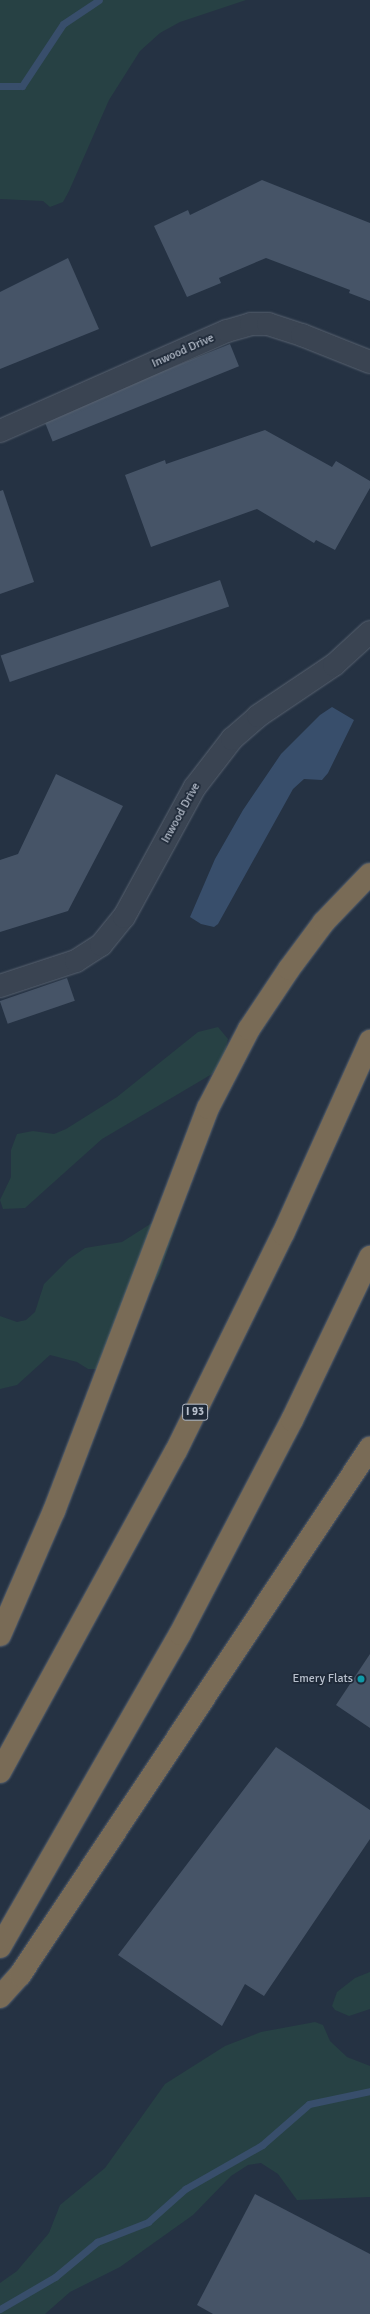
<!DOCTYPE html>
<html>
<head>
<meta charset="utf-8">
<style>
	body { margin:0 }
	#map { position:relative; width:370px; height:2314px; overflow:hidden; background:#253243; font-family:Signika,sans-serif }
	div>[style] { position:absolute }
	.green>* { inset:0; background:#274144 }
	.water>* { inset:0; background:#384e6b }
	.stream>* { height:7px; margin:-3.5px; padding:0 3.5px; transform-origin:3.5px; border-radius:3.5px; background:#384e6b }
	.building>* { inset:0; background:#465467; transform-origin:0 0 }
	.roads { filter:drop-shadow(0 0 1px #586270) drop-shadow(0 0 1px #586270) }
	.street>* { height:22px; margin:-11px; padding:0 11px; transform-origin:11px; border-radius:11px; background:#3a4452 }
	.highway>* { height:22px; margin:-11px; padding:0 11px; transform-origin:11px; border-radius:11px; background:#796b56 }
	.dots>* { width:11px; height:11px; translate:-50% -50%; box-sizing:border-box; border:2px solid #1e2938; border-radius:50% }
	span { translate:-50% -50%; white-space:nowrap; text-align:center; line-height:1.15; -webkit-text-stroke:3.5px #1e2938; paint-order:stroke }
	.shield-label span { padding:1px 3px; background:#1e2938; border:1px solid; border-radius:3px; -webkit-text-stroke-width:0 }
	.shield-label { font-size:11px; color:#b7bfcc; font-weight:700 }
	.street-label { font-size:12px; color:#b7bfcc }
	.poi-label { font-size:12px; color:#b7bfcc }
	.right { translate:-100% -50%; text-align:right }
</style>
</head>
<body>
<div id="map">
	<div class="green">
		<i style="clip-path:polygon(0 0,246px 0,180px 22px,160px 33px,140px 51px,109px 100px,69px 191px,63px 202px,50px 207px,43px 201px,0 199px)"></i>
		<i style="clip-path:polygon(218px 1027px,228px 1039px,223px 1060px,212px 1074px,102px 1139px,25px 1208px,3px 1209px,0 1200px,11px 1177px,11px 1150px,17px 1134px,33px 1131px,54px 1134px,66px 1129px,117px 1097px,198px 1032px)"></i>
		<i style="clip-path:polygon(166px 1214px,174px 1214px,178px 1220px,159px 1275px,101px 1369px,88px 1369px,77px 1362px,50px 1355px,17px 1385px,0 1389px,0 1316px,17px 1322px,26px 1320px,35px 1312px,44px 1284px,69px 1259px,85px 1248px,122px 1242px)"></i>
		<i style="clip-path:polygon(370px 1972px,370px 2009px,349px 2016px,335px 2010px,332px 2006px,337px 1992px,355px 1978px)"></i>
		<i style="clip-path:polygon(315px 2022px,323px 2025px,330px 2041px,347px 2057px,370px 2066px,370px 2197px,297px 2200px,278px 2174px,261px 2163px,248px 2165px,231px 2176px,193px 2215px,120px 2267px,70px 2292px,45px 2314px,0 2314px,0 2283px,17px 2271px,49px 2233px,60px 2205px,105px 2168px,165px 2084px,225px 2046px,261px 2032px)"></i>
	</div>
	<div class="water">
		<i style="clip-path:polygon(332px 707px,354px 720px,328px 773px,322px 780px,304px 779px,293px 789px,218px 924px,214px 927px,201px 924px,190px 917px,215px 859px,243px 810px,281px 754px,320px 715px)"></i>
	</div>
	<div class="stream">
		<i style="left:0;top:86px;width:22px"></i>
		<i style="left:22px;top:86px;width:74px;rotate:-56.5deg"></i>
		<i style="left:63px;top:24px;width:43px;rotate:-33.7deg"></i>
		<i style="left:0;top:2309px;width:64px;rotate:-30.2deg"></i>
		<i style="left:55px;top:2277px;width:55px;rotate:-39.8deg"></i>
		<i style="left:97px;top:2242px;width:55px;rotate:-21.4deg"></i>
		<i style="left:148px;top:2222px;width:50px;rotate:-41.7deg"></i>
		<i style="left:185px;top:2189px;width:89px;rotate:-29.7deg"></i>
		<i style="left:262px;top:2145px;width:62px;rotate:-41.1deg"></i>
		<i style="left:309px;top:2104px;width:62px;rotate:-12deg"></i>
	</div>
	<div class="building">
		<i style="clip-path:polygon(262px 180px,370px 223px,370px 301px,349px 293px,350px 290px,266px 258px,219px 278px,221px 283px,187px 297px,154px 226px,188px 210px,190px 215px)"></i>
		<i style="clip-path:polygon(68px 258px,99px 329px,0 369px,0 292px)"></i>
		<i style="left:230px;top:344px;width:24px;height:201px;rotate:68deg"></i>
		<i style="clip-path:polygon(265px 430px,332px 467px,336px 461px,370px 481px,370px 488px,335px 550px,316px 540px,314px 543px,257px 509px,151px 547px,125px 475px,165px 460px,166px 464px)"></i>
		<i style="clip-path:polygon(3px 490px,34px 582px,0 594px,0 491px)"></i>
		<i style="left:220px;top:580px;width:28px;height:232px;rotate:71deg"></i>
		<i style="clip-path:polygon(56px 774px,123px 806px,68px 911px,0 932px,0 860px,18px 854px)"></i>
		<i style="left:67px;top:978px;width:24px;height:71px;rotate:71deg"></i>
		<i style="clip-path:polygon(370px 1654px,370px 1728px,336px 1705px)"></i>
		<i style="clip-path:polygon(276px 1747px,370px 1810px,370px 1839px,264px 1996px,245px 1984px,222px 2026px,118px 1955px)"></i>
		<i style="clip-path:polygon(255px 2194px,370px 2254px,370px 2314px,213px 2314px,197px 2305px)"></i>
	</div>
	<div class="roads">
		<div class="street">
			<i style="left:0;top:431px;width:248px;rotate:-23.8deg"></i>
			<i style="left:227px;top:331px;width:25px;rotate:-16deg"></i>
			<i style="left:251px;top:324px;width:17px"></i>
			<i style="left:268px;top:324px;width:36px;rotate:18deg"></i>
			<i style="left:302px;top:335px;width:73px;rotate:21.7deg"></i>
			<i style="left:0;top:986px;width:80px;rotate:-18.2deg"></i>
			<i style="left:76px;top:961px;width:30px;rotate:-33deg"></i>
			<i style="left:101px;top:945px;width:36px;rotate:-51deg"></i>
			<i style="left:124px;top:917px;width:148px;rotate:-61.4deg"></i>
			<i style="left:195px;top:787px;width:61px;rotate:-52.4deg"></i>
			<i style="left:232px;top:739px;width:35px;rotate:-41deg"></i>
			<i style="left:258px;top:716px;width:92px;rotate:-33.9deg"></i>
			<i style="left:334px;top:665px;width:49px;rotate:-42.5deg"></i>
		</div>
		<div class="highway">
			<i style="left:0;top:1635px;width:135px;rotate:-66.5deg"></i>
			<i style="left:54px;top:1511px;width:431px;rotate:-69.1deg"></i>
			<i style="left:208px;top:1108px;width:89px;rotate:-62.6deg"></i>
			<i style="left:249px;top:1029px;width:72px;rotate:-56.3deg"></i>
			<i style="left:289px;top:969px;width:59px;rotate:-53.3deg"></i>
			<i style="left:324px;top:922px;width:66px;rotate:-46.2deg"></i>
			<i style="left:0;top:1772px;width:366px;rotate:-61.3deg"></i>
			<i style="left:176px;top:1451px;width:242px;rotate:-63.8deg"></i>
			<i style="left:283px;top:1234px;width:212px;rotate:-65.7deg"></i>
			<i style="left:0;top:1947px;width:361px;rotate:-60.1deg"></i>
			<i style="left:180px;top:1634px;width:242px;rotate:-62.4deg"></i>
			<i style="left:292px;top:1420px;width:181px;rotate:-64.4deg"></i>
			<i style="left:0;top:1997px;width:30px;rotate:-48deg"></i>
			<i style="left:20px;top:1975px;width:633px;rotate:-56.41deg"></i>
		</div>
	</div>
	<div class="dots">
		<i style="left:361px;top:1679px;background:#0f9aa8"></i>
	</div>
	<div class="shield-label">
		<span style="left:195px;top:1412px">I 93</span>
	</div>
	<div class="street-label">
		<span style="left:183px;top:351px;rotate:-24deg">Inwood Drive</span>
		<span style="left:181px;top:813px;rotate:-61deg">Inwood Drive</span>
	</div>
	<div class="poi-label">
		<span class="right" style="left:353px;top:1679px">Emery Flats</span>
	</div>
</div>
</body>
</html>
